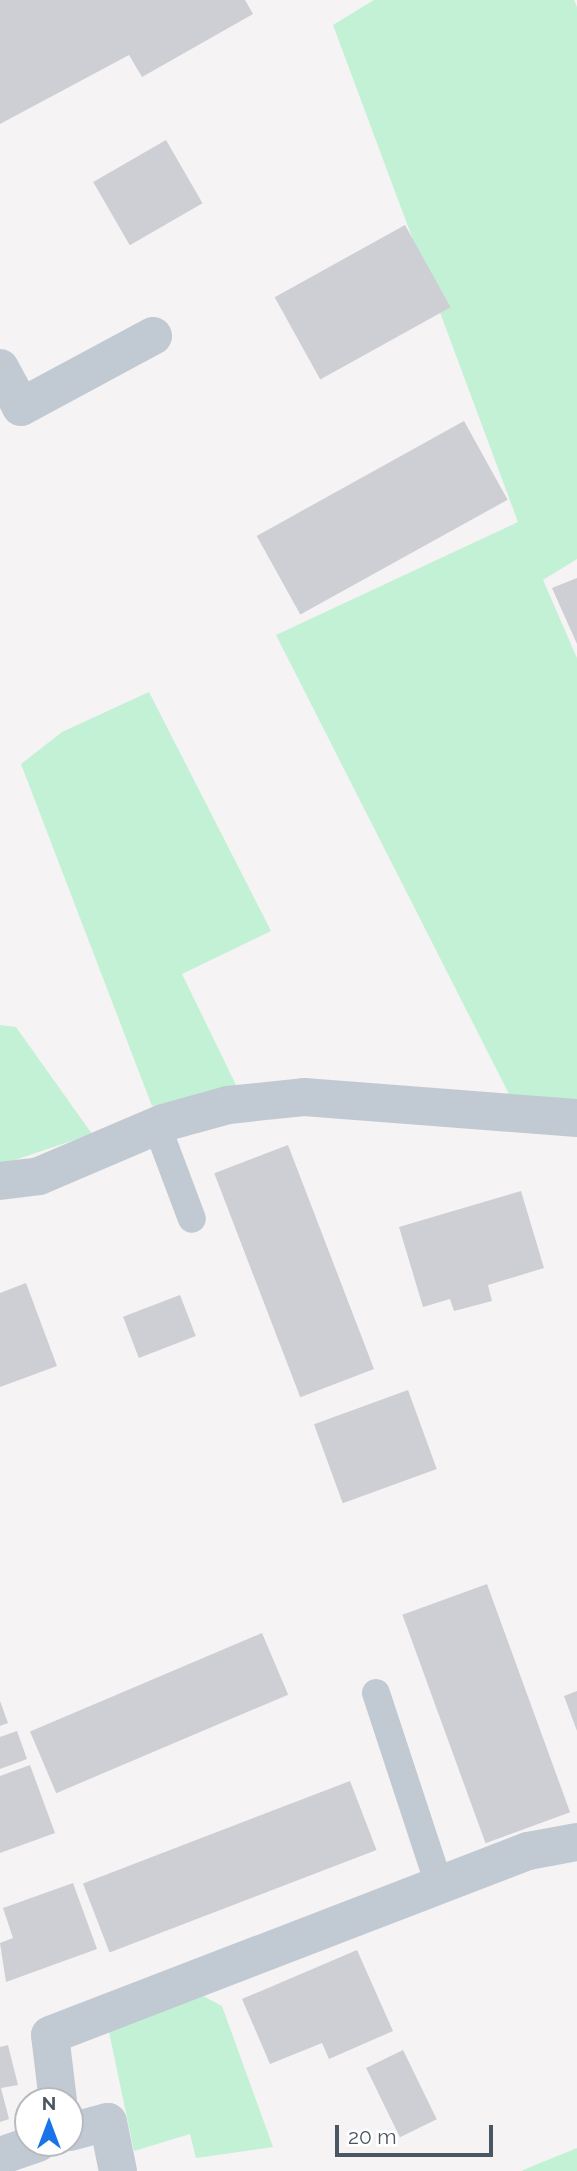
<!DOCTYPE html>
<html>
<head>
<meta charset="utf-8">
<style>
	body { margin:0 }
	#map { position:relative; width:577px; height:2171px; overflow:hidden; background:#f5f3f3; font-family:Raleway,sans-serif }
	div>[style] { position:absolute }
	.green>* { inset:0; background:#c3f1d5 }
	.building>* { inset:0; background:#cdcfd5; transform-origin:0 0 }
	.lane>* { height:28px; margin:-14px; padding:0 14px; transform-origin:14px; border-radius:14px; background:#c1cad2 }
	.street>* { height:38px; margin:-19px; padding:0 19px; transform-origin:19px; border-radius:19px; background:#c1cad2 }
	span { translate:-50% -50%; white-space:nowrap; text-align:center; line-height:1.15; -webkit-text-stroke:7px #fff; paint-order:stroke }
	.north { position:absolute; left:14px; top:2087px; width:70px; height:70px; box-sizing:border-box; background:#fff; border:2px solid #b7bbc0; border-radius:50%; rotate:0deg; font-size:19px; font-weight:700; line-height:28px; text-align:center; color:#4a5661 }
	.north::after { content:''; display:block; margin:auto; width:24px; height:32px; background:#1a73e8; clip-path:polygon(50% 0,100% 100%,50% 72%,0 100%) }
	.scale { position:absolute; left:335px; top:2125px; width:158px; height:32px; box-sizing:border-box; border:4px solid #4a5661; border-top:0; padding-left:9px; font-size:21px; line-height:24px; white-space:nowrap; color:#4a5661; -webkit-text-stroke:5px #fff; paint-order:stroke }
</style>
</head>
<body>
<div id="map">
	<div class="green">
		<i style="clip-path:polygon(374px 0,574px 0,577px 7px,577px 559px,543px 580px,577px 658px,577px 1100px,510px 1096px,276px 635px,518px 522px,333px 25px)"></i>
		<i style="clip-path:polygon(149px 692px,271px 931px,182px 974px,237px 1087px,152px 1106px,21px 764px,62px 732px)"></i>
		<i style="clip-path:polygon(0 1025px,16px 1027px,92px 1134px,0 1165px)"></i>
		<i style="clip-path:polygon(203px 1996px,222px 2006px,273px 2147px,196px 2158px,190px 2134px,134px 2151px,109px 2032px)"></i>
		<i style="clip-path:polygon(577px 2148px,577px 2171px,522px 2171px,523px 2170px)"></i>
	</div>
	<div class="building">
		<i style="clip-path:polygon(0 0,245px 0,253px 14px,142px 77px,129px 55px,0 124px)"></i>
		<i style="left:166px;top:140px;width:73px;height:84px;rotate:60deg"></i>
		<i style="left:405px;top:225px;width:94px;height:149px;rotate:61deg"></i>
		<i style="left:464px;top:421px;width:90px;height:237px;rotate:61deg"></i>
		<i style="clip-path:polygon(577px 578px,577px 644px,552px 588px)"></i>
		<i style="left:288px;top:1145px;width:240px;height:79px;rotate:69deg"></i>
		<i style="clip-path:polygon(521px 1191px,544px 1268px,488px 1285px,492px 1301px,454px 1311px,450px 1299px,423px 1307px,399px 1227px)"></i>
		<i style="clip-path:polygon(26px 1283px,57px 1366px,0 1387px,0 1293px)"></i>
		<i style="left:180px;top:1295px;width:44px;height:61px;rotate:69deg"></i>
		<i style="left:408px;top:1390px;width:84px;height:100px;rotate:70deg"></i>
		<i style="left:487px;top:1584px;width:243px;height:90px;rotate:70deg"></i>
		<i style="left:262px;top:1633px;width:67px;height:252px;rotate:67deg"></i>
		<i style="clip-path:polygon(577px 1691px,577px 1731px,564px 1696px)"></i>
		<i style="clip-path:polygon(0 1701px,8px 1723px,0 1726px)"></i>
		<i style="clip-path:polygon(17px 1731px,27px 1759px,0 1769px,0 1737px)"></i>
		<i style="clip-path:polygon(30px 1765px,55px 1833px,0 1853px,0 1776px)"></i>
		<i style="left:350px;top:1781px;width:74px;height:286px;rotate:69deg"></i>
		<i style="clip-path:polygon(73px 1883px,97px 1949px,6px 1982px,0 1943px,13px 1938px,3px 1908px)"></i>
		<i style="clip-path:polygon(357px 1950px,393px 2031px,329px 2059px,322px 2043px,270px 2064px,242px 1999px)"></i>
		<i style="clip-path:polygon(8px 2045px,18px 2085px,1px 2088px,9px 2119px,0 2122px,0 2047px)"></i>
		<i style="left:403px;top:2050px;width:77px;height:41px;rotate:64deg"></i>
	</div>
	<div class="lane">
		<i style="left:157px;top:1126px;width:99px;rotate:69.4deg"></i>
		<i style="left:376px;top:1693px;width:202px;rotate:71.8deg"></i>
	</div>
	<div class="street">
		<i style="left:0;top:368px;width:44px;rotate:61.7deg"></i>
		<i style="left:21px;top:407px;width:150px;rotate:-28.3deg"></i>
		<i style="left:0;top:1181px;width:39px;rotate:-7deg"></i>
		<i style="left:39px;top:1176px;width:135px;rotate:-23.1deg"></i>
		<i style="left:163px;top:1123px;width:67px;rotate:-15.5deg"></i>
		<i style="left:228px;top:1105px;width:76px;rotate:-6deg"></i>
		<i style="left:304px;top:1097px;width:274px;rotate:4.4deg"></i>
		<i style="left:58px;top:2101px;width:66px;rotate:-96.9deg"></i>
		<i style="left:50px;top:2035px;width:512px;rotate:-21.05deg"></i>
		<i style="left:528px;top:1851px;width:50px;rotate:-10.4deg"></i>
		<i style="left:70px;top:2132px;width:39px;rotate:-15deg"></i>
		<i style="left:108px;top:2122px;width:50px;rotate:78.5deg"></i>
		<i style="left:0;top:2156px;width:40px;rotate:-18.9deg"></i>
	</div>
	<div class="north">N</div>
	<div class="scale">20 m</div>
</div>
</body>
</html>
